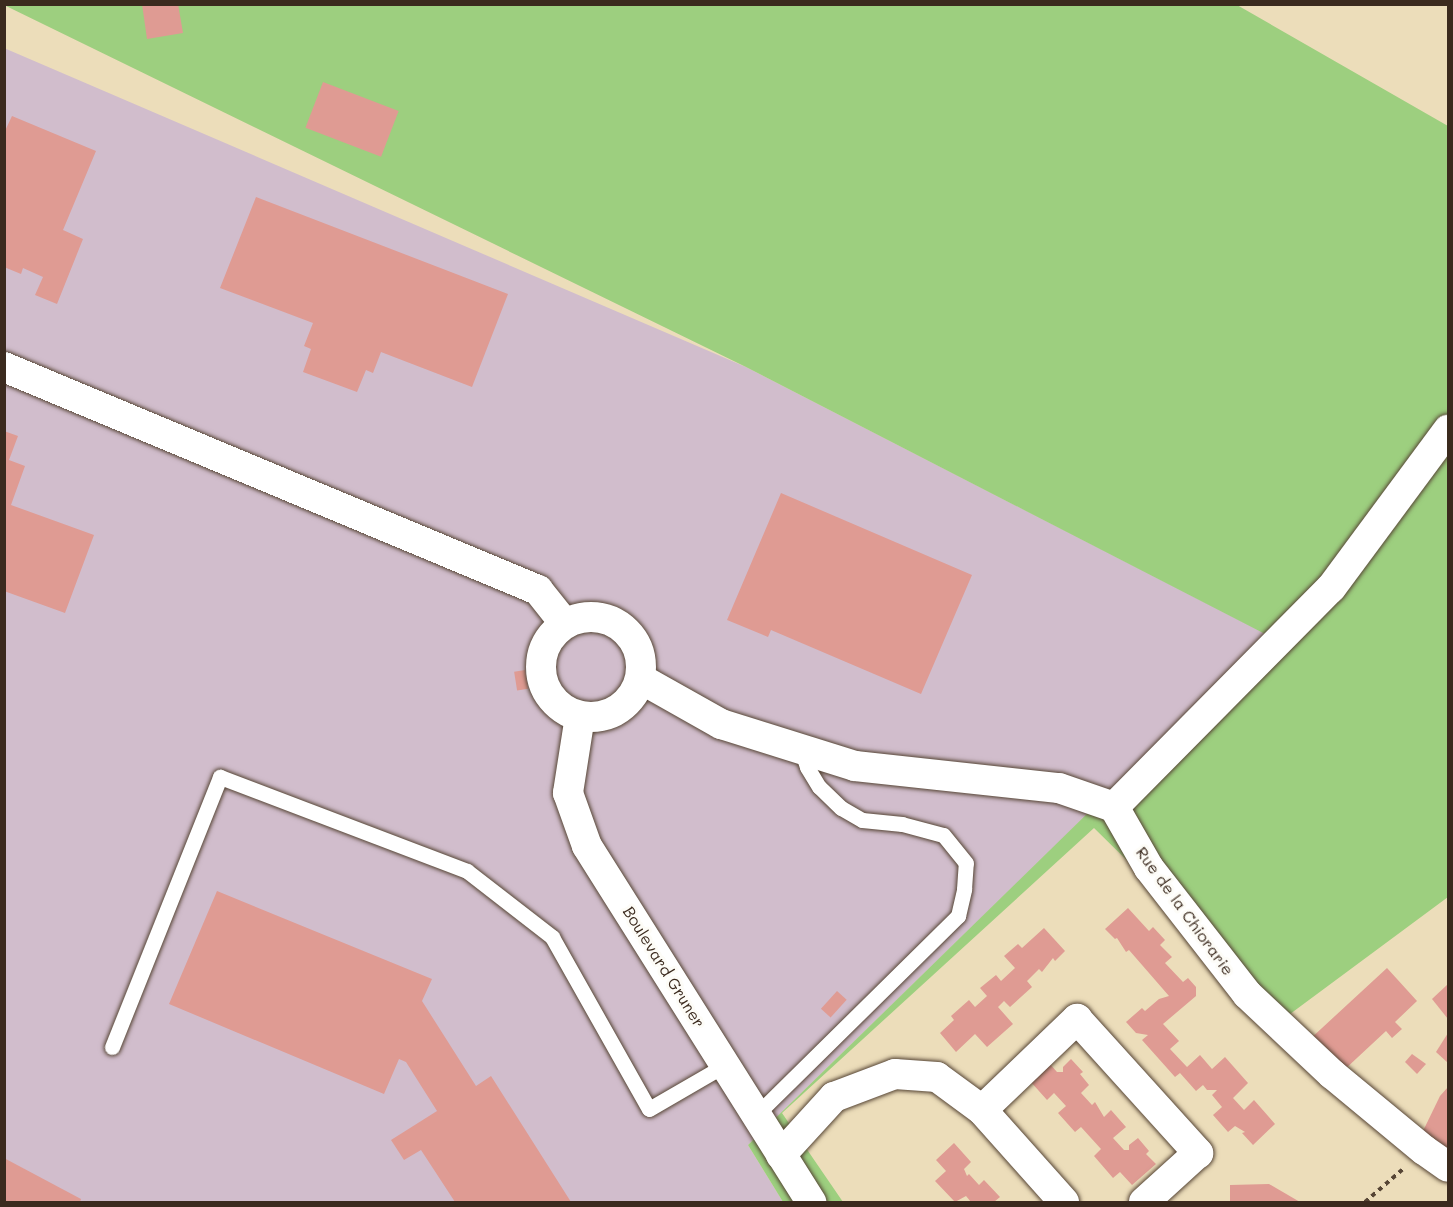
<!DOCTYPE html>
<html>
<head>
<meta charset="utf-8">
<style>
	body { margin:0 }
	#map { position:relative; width:1453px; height:1207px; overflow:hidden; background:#ecddba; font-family:Mali,sans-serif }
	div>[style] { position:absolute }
	.industrial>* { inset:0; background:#d1bdcc }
	.green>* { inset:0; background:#9dcf7f }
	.building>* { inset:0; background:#df9b93; transform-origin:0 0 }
	.path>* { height:4px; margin-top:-2px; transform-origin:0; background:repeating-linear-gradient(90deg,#564535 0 4.5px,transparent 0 9px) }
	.roads { filter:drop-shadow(0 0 2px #564535) drop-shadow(0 0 2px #564535) }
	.service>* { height:15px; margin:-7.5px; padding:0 7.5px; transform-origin:7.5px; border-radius:7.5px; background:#fff }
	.minor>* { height:30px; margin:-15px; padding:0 15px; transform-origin:15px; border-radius:15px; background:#fff }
	.minor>.ring { margin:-15px; padding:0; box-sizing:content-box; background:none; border:30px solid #fff; border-radius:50% }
	span { translate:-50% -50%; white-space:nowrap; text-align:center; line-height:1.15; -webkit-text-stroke:6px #fdfcf7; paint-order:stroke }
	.street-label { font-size:16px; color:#3b2a1e }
	.frame { position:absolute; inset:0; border:6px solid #3b2a1e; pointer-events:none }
</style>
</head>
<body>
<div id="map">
	<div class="industrial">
		<i style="clip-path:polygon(4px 48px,746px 367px,1270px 636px,748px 1145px,783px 1202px,5px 1202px)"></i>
	</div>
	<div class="green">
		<i style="clip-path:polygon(4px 5px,1237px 5px,1448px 126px,1448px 897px,1286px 1017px,1094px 828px,782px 1113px,843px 1202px,783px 1202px,748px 1145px,1269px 636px,746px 367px)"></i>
	</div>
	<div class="building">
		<i style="clip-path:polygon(142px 4px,178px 4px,183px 33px,147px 39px)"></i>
		<i style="left:323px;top:82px;width:81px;height:49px;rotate:21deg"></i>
		<i style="clip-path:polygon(12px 116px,96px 151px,63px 230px,83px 239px,57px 304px,35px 295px,43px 277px,23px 268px,21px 274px,4px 267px,4px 133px)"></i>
		<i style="clip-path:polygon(256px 197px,508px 294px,472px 387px,381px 352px,373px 373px,366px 370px,357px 392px,303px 372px,311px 349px,304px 346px,313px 323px,220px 288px)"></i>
		<i style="clip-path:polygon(4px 431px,18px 436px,9px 460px,25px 466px,11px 505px,94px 535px,65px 613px,4px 591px)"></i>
		<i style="clip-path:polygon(781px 493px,972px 575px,921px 694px,771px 630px,768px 637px,727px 620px)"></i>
		<i style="left:525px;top:670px;width:19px;height:11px;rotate:81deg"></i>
		<i style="clip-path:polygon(217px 891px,432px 979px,422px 1001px,476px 1086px,491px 1076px,571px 1202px,455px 1202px,421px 1150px,404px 1160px,391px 1140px,437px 1111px,406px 1062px,399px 1059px,384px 1094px,169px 1004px)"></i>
		<i style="clip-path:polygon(1128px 908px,1149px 931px,1153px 927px,1165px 940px,1160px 945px,1172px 957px,1165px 963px,1183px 982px,1188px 978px,1196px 987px,1196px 996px,1163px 1024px,1179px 1041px,1170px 1049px,1187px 1067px,1200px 1055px,1212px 1069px,1225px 1057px,1248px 1083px,1233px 1098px,1244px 1110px,1254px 1100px,1275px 1124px,1253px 1145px,1242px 1133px,1245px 1132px,1235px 1126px,1228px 1132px,1213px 1115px,1222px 1107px,1212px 1095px,1217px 1090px,1207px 1090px,1203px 1085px,1196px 1091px,1180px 1073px,1175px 1077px,1142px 1040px,1148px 1035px,1136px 1033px,1126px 1022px,1142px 1008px,1145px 1011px,1159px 999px,1169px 996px,1129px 950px,1126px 952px,1117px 938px,1115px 939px,1105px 929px)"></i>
		<i style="clip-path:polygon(1044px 928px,1065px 951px,1055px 961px,1053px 958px,1042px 972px,1039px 969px,1027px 981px,1032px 987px,1010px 1007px,1004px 1001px,998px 1007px,1013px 1024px,987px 1047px,975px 1034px,956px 1052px,940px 1033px,954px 1020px,951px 1016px,969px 1000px,975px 1007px,987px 996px,980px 988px,996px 975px,1001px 981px,1015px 968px,1004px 956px,1018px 944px,1022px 948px)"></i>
		<i style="clip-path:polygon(1387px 968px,1417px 1001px,1395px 1022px,1402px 1029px,1392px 1038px,1386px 1031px,1343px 1071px,1309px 1040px)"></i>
		<i style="clip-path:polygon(1448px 984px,1448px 1019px,1432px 999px)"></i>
		<i style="left:837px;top:991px;width:13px;height:24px;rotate:42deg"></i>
		<i style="clip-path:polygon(1448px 1033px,1448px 1063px,1436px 1052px)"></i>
		<i style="clip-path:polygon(1412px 1054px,1426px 1064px,1417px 1074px,1405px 1062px)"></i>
		<i style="clip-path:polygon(1071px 1059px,1083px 1072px,1080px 1074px,1089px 1085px,1081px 1093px,1092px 1105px,1095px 1102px,1104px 1117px,1111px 1110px,1126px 1127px,1113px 1138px,1124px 1150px,1129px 1150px,1129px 1145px,1138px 1138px,1149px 1151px,1146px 1154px,1156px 1164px,1132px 1185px,1120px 1172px,1113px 1178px,1094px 1156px,1101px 1149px,1081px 1127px,1075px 1132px,1058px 1113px,1066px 1106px,1054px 1093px,1047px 1100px,1030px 1081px,1049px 1063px,1057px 1072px,1063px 1072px,1063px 1067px)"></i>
		<i style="clip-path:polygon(1448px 1087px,1448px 1150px,1423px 1131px,1440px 1096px)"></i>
		<i style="clip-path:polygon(954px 1143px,971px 1162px,964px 1169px,967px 1176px,969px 1174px,979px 1185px,984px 1180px,1000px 1197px,994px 1202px,971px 1202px,966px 1196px,955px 1202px,935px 1181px,946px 1171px,936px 1160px)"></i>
		<i style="clip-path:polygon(4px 1158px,81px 1199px,80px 1202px,4px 1202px)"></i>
		<i style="clip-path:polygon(1269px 1184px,1300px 1202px,1230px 1202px,1230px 1185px)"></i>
	</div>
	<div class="path">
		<i style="left:1365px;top:1202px;width:50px;rotate:-41deg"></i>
	</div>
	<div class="roads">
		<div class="service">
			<i style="left:112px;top:1047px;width:291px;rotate:-68.2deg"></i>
			<i style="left:220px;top:777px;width:264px;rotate:20.8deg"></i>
			<i style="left:467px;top:871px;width:108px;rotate:37.8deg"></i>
			<i style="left:552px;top:937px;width:197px;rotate:60.6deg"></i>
			<i style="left:649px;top:1109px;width:88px;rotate:-30.1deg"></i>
			<i style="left:756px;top:1115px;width:284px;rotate:-44.6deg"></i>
			<i style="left:958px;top:916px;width:28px;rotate:-77deg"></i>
			<i style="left:964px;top:889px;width:26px;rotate:-86deg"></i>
			<i style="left:966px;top:863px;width:36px;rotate:-129deg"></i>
			<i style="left:943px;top:835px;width:42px;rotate:-165deg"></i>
			<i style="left:902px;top:824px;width:40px;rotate:-174.3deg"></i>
			<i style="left:862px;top:820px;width:24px;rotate:-150deg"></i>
			<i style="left:841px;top:808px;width:30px;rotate:-136deg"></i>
			<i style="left:819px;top:787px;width:23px;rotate:-121deg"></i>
			<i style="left:807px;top:767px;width:19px;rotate:-108deg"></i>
		</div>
		<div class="minor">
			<i style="left:4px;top:367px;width:579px;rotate:22.67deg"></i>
			<i style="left:538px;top:590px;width:43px;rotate:51.5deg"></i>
			<i class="ring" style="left:541px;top:617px;width:70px;height:70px"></i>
			<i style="left:641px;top:679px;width:92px;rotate:29.4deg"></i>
			<i style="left:721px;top:724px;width:140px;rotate:17.4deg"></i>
			<i style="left:855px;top:766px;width:205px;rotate:6.2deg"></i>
			<i style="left:1059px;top:788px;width:58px;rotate:19.1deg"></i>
			<i style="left:1114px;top:807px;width:70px;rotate:60.2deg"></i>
			<i style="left:1149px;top:868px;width:160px;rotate:52.1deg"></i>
			<i style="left:1247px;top:994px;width:117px;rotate:43.3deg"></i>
			<i style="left:1332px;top:1074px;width:119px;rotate:39.6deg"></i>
			<i style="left:1424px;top:1150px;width:29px;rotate:35deg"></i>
			<i style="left:580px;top:716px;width:78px;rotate:98.9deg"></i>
			<i style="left:568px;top:793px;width:56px;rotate:70.3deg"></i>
			<i style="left:587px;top:846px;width:421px;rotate:57.8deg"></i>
			<i style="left:1114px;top:807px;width:308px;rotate:-45.3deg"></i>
			<i style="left:1331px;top:588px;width:197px;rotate:-53.5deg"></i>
			<i style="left:781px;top:1155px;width:79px;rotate:-47.6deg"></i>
			<i style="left:834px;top:1097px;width:65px;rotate:-20.7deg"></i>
			<i style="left:895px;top:1074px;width:42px;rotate:4.1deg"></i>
			<i style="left:937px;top:1077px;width:56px;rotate:36.3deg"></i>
			<i style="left:1064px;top:1202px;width:123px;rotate:-131.7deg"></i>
			<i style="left:982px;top:1110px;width:132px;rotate:-43.8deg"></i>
			<i style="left:1077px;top:1019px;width:181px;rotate:47.9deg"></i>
			<i style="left:1198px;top:1153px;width:73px;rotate:137.8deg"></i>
		</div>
	</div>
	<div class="street-label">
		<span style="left:1185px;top:911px;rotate:54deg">Rue de la Chiorarie</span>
		<span style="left:664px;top:967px;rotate:58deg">Boulevard Gruner</span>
	</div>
	<div class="frame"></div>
</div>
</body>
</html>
